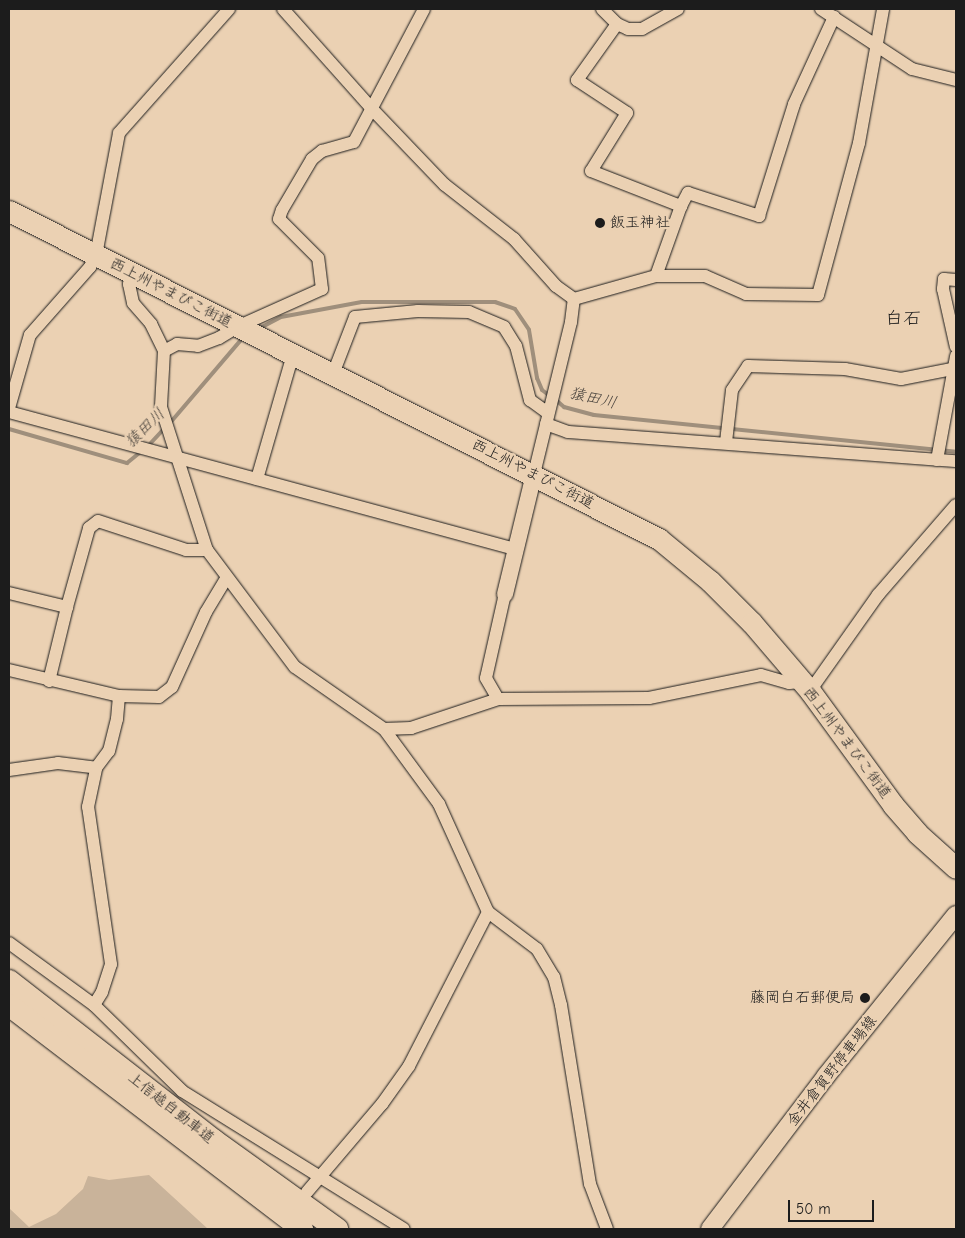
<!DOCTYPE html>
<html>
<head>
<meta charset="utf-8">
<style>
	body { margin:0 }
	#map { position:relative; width:965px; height:1238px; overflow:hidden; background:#ebd1b3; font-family:"Comic Neue","Klee One",sans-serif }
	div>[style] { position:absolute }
	.green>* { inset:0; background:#c9b39a }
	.stream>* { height:4px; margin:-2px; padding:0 2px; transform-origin:2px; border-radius:2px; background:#9f8f7c }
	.roads { filter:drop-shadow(0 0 1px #1c1c1c) drop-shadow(0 0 1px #1c1c1c) }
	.minor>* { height:12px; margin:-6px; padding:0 6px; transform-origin:6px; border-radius:6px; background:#ebd1b3 }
	.tertiary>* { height:16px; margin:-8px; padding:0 8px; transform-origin:8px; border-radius:8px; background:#ebd1b3 }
	.secondary>* { height:18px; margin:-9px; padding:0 9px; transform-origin:9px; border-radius:9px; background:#ebd1b3 }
	.trunk>* { height:21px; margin:-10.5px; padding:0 10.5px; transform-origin:10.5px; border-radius:10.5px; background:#ebd1b3 }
	.motorway>* { height:22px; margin:-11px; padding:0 11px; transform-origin:11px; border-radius:11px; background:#ebd1b3 }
	.dots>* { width:14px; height:14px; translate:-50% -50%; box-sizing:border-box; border:2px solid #ebd1b3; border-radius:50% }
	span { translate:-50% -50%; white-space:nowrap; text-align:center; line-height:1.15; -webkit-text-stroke:4.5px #ebd1b3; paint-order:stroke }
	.poi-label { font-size:15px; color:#1c1c1c }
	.left { translate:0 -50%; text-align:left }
	.right { translate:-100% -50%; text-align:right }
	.street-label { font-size:15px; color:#1c1c1c }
	.water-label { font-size:16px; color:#4a443e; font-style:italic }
	.quarter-label { font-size:18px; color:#1c1c1c }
	.frame { position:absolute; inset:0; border:10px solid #1c1c1c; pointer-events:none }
	.scale { position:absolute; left:788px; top:1200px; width:86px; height:22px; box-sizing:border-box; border:2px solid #1c1c1c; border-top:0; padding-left:6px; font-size:15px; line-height:18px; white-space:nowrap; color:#1c1c1c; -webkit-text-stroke:4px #ebd1b3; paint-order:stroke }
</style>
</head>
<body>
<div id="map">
	<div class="green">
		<i style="clip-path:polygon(149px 1175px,208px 1229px,9px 1229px,9px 1208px,29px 1227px,56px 1214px,83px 1189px,88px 1176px,109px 1180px)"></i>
	</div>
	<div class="stream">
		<i style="left:262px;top:327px;width:21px;rotate:-28deg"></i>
		<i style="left:281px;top:317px;width:82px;rotate:-10.5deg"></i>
		<i style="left:362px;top:302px;width:133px"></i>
		<i style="left:495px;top:302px;width:21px;rotate:19deg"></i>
		<i style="left:515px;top:309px;width:25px;rotate:56deg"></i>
		<i style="left:529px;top:330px;width:49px;rotate:80.5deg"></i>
		<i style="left:537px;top:378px;width:13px;rotate:67deg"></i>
		<i style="left:542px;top:390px;width:10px;rotate:37deg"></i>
		<i style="left:556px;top:400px;width:11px;rotate:41deg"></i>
		<i style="left:564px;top:407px;width:31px;rotate:15deg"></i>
		<i style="left:594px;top:415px;width:364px;rotate:5.8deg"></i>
		<i style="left:170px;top:423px;width:108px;rotate:-49.5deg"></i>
		<i style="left:9px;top:429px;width:123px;rotate:16.1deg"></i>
		<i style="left:127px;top:463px;width:19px;rotate:-39deg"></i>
		<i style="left:148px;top:446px;width:25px;rotate:-47deg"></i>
	</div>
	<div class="roads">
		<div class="minor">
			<i style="left:283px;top:9px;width:134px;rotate:48.3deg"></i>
			<i style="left:372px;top:109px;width:105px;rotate:46.2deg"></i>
			<i style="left:445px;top:185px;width:88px;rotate:38deg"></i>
			<i style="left:514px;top:239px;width:63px;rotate:48.2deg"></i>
			<i style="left:556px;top:286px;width:22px;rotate:36deg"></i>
			<i style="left:602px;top:9px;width:21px;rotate:45deg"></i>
			<i style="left:617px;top:24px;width:12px;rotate:24deg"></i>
			<i style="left:628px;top:29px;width:14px"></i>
			<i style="left:642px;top:29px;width:41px;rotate:-29.1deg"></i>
			<i style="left:821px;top:9px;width:109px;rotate:33.4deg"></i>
			<i style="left:912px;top:69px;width:45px;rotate:14deg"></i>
			<i style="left:617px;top:24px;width:69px;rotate:125.5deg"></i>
			<i style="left:577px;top:80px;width:60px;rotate:33.4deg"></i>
			<i style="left:627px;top:113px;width:68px;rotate:121.8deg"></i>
			<i style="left:591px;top:171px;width:97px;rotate:21.3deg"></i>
			<i style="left:681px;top:206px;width:74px;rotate:109.7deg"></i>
			<i style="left:681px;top:206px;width:15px;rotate:-62deg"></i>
			<i style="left:688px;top:193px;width:75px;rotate:17.9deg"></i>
			<i style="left:759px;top:216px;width:117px;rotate:-72.6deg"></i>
			<i style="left:794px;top:104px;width:96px;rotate:-65.3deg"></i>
			<i style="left:133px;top:275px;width:10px;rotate:114deg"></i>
			<i style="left:129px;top:284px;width:19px;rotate:78deg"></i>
			<i style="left:133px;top:303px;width:28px;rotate:49deg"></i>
			<i style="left:151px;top:324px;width:30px;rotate:64deg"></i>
			<i style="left:164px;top:351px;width:56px;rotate:93.1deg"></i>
			<i style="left:161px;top:407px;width:150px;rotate:72.2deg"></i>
			<i style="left:207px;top:550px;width:146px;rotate:53.1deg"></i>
			<i style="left:295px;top:667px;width:108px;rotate:34.9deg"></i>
			<i style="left:384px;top:729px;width:93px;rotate:53.7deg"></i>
			<i style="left:439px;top:804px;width:119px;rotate:65.6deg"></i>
			<i style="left:488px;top:912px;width:61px;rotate:37.1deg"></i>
			<i style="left:537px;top:949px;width:33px;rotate:59deg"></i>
			<i style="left:554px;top:977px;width:29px;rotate:76deg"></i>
			<i style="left:561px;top:1005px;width:181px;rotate:80.8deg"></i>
			<i style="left:590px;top:1184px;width:48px;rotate:69.3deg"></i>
			<i style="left:956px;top:280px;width:12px;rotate:-175deg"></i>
			<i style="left:944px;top:279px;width:10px;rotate:96deg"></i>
			<i style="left:943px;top:289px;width:59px;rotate:77.4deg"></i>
			<i style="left:574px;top:299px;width:85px;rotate:-15.7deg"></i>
			<i style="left:656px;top:276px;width:49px"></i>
			<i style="left:705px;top:276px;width:45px;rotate:23.7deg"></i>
			<i style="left:746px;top:294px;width:72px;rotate:0.8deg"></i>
			<i style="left:818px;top:295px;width:157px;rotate:-74.9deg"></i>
			<i style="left:859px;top:143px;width:136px;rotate:-79.8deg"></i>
			<i style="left:164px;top:351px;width:15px;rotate:-28deg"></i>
			<i style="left:177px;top:344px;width:21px;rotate:5deg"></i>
			<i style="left:198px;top:346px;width:22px;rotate:-21deg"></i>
			<i style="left:219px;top:338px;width:21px;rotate:-31deg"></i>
			<i style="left:237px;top:327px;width:93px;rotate:-24.1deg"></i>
			<i style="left:322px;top:289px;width:31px;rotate:-97deg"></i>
			<i style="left:318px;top:258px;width:55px;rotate:-135deg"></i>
			<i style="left:279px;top:219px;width:9px;rotate:-72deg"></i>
			<i style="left:282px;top:210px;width:59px;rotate:-59.5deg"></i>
			<i style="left:312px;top:159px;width:13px;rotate:-39deg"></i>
			<i style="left:322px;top:151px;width:33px;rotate:-16deg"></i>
			<i style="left:354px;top:142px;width:150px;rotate:-62.2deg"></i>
			<i style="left:333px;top:374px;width:61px;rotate:-68.9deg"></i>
			<i style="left:355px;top:317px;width:63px;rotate:-5.4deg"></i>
			<i style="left:418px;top:311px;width:51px;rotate:1.1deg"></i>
			<i style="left:469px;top:312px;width:38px;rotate:23deg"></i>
			<i style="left:504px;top:327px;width:22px;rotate:58deg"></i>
			<i style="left:516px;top:346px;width:56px;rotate:75.5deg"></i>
			<i style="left:530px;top:400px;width:22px;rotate:36deg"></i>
			<i style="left:9px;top:408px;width:76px;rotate:-74deg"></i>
			<i style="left:30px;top:335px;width:91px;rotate:-48.6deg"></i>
			<i style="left:90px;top:267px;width:13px;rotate:-63deg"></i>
			<i style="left:96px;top:255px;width:124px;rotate:-79.3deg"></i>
			<i style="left:119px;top:133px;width:166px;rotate:-48.4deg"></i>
			<i style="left:9px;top:412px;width:524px;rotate:15.15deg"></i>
			<i style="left:546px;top:424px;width:23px;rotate:20deg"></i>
			<i style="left:568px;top:432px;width:389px;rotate:4.3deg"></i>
			<i style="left:726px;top:442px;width:52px;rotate:-83.4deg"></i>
			<i style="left:732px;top:390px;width:29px;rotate:-56deg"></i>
			<i style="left:748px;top:366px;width:97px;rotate:1.8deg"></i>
			<i style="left:845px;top:369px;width:57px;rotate:10.1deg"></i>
			<i style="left:901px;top:379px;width:52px;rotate:-11.1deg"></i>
			<i style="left:937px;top:460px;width:106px;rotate:-79.6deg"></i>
			<i style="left:534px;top:474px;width:156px;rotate:-76.3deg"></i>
			<i style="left:571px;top:322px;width:23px;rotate:-83deg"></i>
			<i style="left:257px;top:479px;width:130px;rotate:-73.9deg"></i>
			<i style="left:9px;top:593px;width:60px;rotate:13.6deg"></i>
			<i style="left:67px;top:607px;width:82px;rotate:-74.4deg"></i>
			<i style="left:89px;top:528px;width:11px;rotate:-38deg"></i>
			<i style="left:98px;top:521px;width:93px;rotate:18.2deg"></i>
			<i style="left:186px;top:550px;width:21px"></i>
			<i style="left:9px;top:670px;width:113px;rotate:13.3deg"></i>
			<i style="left:49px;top:681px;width:76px;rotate:-76.3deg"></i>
			<i style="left:810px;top:691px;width:118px;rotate:-54.7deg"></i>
			<i style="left:878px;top:595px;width:119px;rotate:-49.1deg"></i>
			<i style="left:498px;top:699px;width:24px;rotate:-120deg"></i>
			<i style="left:486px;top:678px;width:86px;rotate:-77.3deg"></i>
			<i style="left:384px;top:729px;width:27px;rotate:-2deg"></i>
			<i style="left:411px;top:728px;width:92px;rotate:-18.4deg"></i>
			<i style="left:498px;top:699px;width:151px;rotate:-0.4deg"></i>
			<i style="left:649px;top:698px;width:114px;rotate:-11.6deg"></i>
			<i style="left:761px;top:675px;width:29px;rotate:16deg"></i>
			<i style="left:789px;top:683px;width:12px;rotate:-5deg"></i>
			<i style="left:9px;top:770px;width:49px;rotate:-8.1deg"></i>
			<i style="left:58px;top:763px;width:38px;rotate:7deg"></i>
			<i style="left:9px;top:943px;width:105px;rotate:36.1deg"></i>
			<i style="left:94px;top:1005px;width:123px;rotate:44.3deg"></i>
			<i style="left:182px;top:1091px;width:261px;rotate:31.9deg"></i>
			<i style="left:94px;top:1005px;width:15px;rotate:-58deg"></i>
			<i style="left:102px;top:992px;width:29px;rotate:-72deg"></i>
			<i style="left:111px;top:964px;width:159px;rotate:-98.3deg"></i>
			<i style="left:88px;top:807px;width:40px;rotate:-78deg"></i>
			<i style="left:96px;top:768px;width:21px;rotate:-53deg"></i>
			<i style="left:109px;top:751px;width:33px;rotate:-76deg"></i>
			<i style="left:117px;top:719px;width:23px;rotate:-85deg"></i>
			<i style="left:119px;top:696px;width:40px;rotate:1.4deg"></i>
			<i style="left:159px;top:697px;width:16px;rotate:-38deg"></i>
			<i style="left:172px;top:687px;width:82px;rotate:-65.6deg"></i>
			<i style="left:206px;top:612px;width:39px;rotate:-59deg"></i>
			<i style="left:307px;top:1192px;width:116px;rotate:-49.6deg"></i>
			<i style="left:382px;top:1104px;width:47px;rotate:-54.6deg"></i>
			<i style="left:409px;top:1066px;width:173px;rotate:-62.8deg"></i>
		</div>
		<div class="tertiary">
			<i style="left:505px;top:594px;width:123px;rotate:-76.4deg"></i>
		</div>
		<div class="secondary">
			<i style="left:710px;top:1229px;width:192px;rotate:-52.8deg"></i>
			<i style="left:826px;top:1076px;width:207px;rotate:-51.1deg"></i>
		</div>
		<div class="trunk">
			<i style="left:9px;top:211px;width:728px;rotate:26.78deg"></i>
			<i style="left:659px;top:539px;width:66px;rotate:39.5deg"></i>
			<i style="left:710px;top:581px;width:59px;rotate:45deg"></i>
			<i style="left:752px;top:623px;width:89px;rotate:49.5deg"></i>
			<i style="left:810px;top:691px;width:141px;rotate:53.9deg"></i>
			<i style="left:893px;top:805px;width:37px;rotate:49deg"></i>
			<i style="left:917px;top:833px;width:52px;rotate:41.9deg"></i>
		</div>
		<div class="motorway">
			<i style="left:9px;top:981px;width:259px;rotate:37.9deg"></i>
			<i style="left:213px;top:1140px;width:153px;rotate:35.7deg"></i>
			<i style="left:9px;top:1005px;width:369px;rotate:37.4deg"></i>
		</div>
	</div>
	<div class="dots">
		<i style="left:600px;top:223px;background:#1c1c1c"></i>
		<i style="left:865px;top:998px;background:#1c1c1c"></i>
	</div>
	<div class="poi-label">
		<span class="left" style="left:610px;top:223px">飯玉神社</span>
		<span class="right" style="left:855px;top:998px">藤岡白石郵便局</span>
	</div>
	<div class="street-label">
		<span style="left:171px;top:293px;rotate:27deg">西上州やまびこ街道</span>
		<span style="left:533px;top:474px;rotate:27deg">西上州やまびこ街道</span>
		<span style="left:847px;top:743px;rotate:53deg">西上州やまびこ街道</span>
		<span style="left:832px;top:1071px;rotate:-52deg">金井倉賀野停車場線</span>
		<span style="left:171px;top:1108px;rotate:38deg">上信越自動車道</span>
	</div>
	<div class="water-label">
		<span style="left:593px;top:398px;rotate:13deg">猿田川</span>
		<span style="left:145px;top:428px;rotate:-44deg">猿田川</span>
	</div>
	<div class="quarter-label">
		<span style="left:903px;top:319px">白石</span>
	</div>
	<div class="frame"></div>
	<div class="scale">50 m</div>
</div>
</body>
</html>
